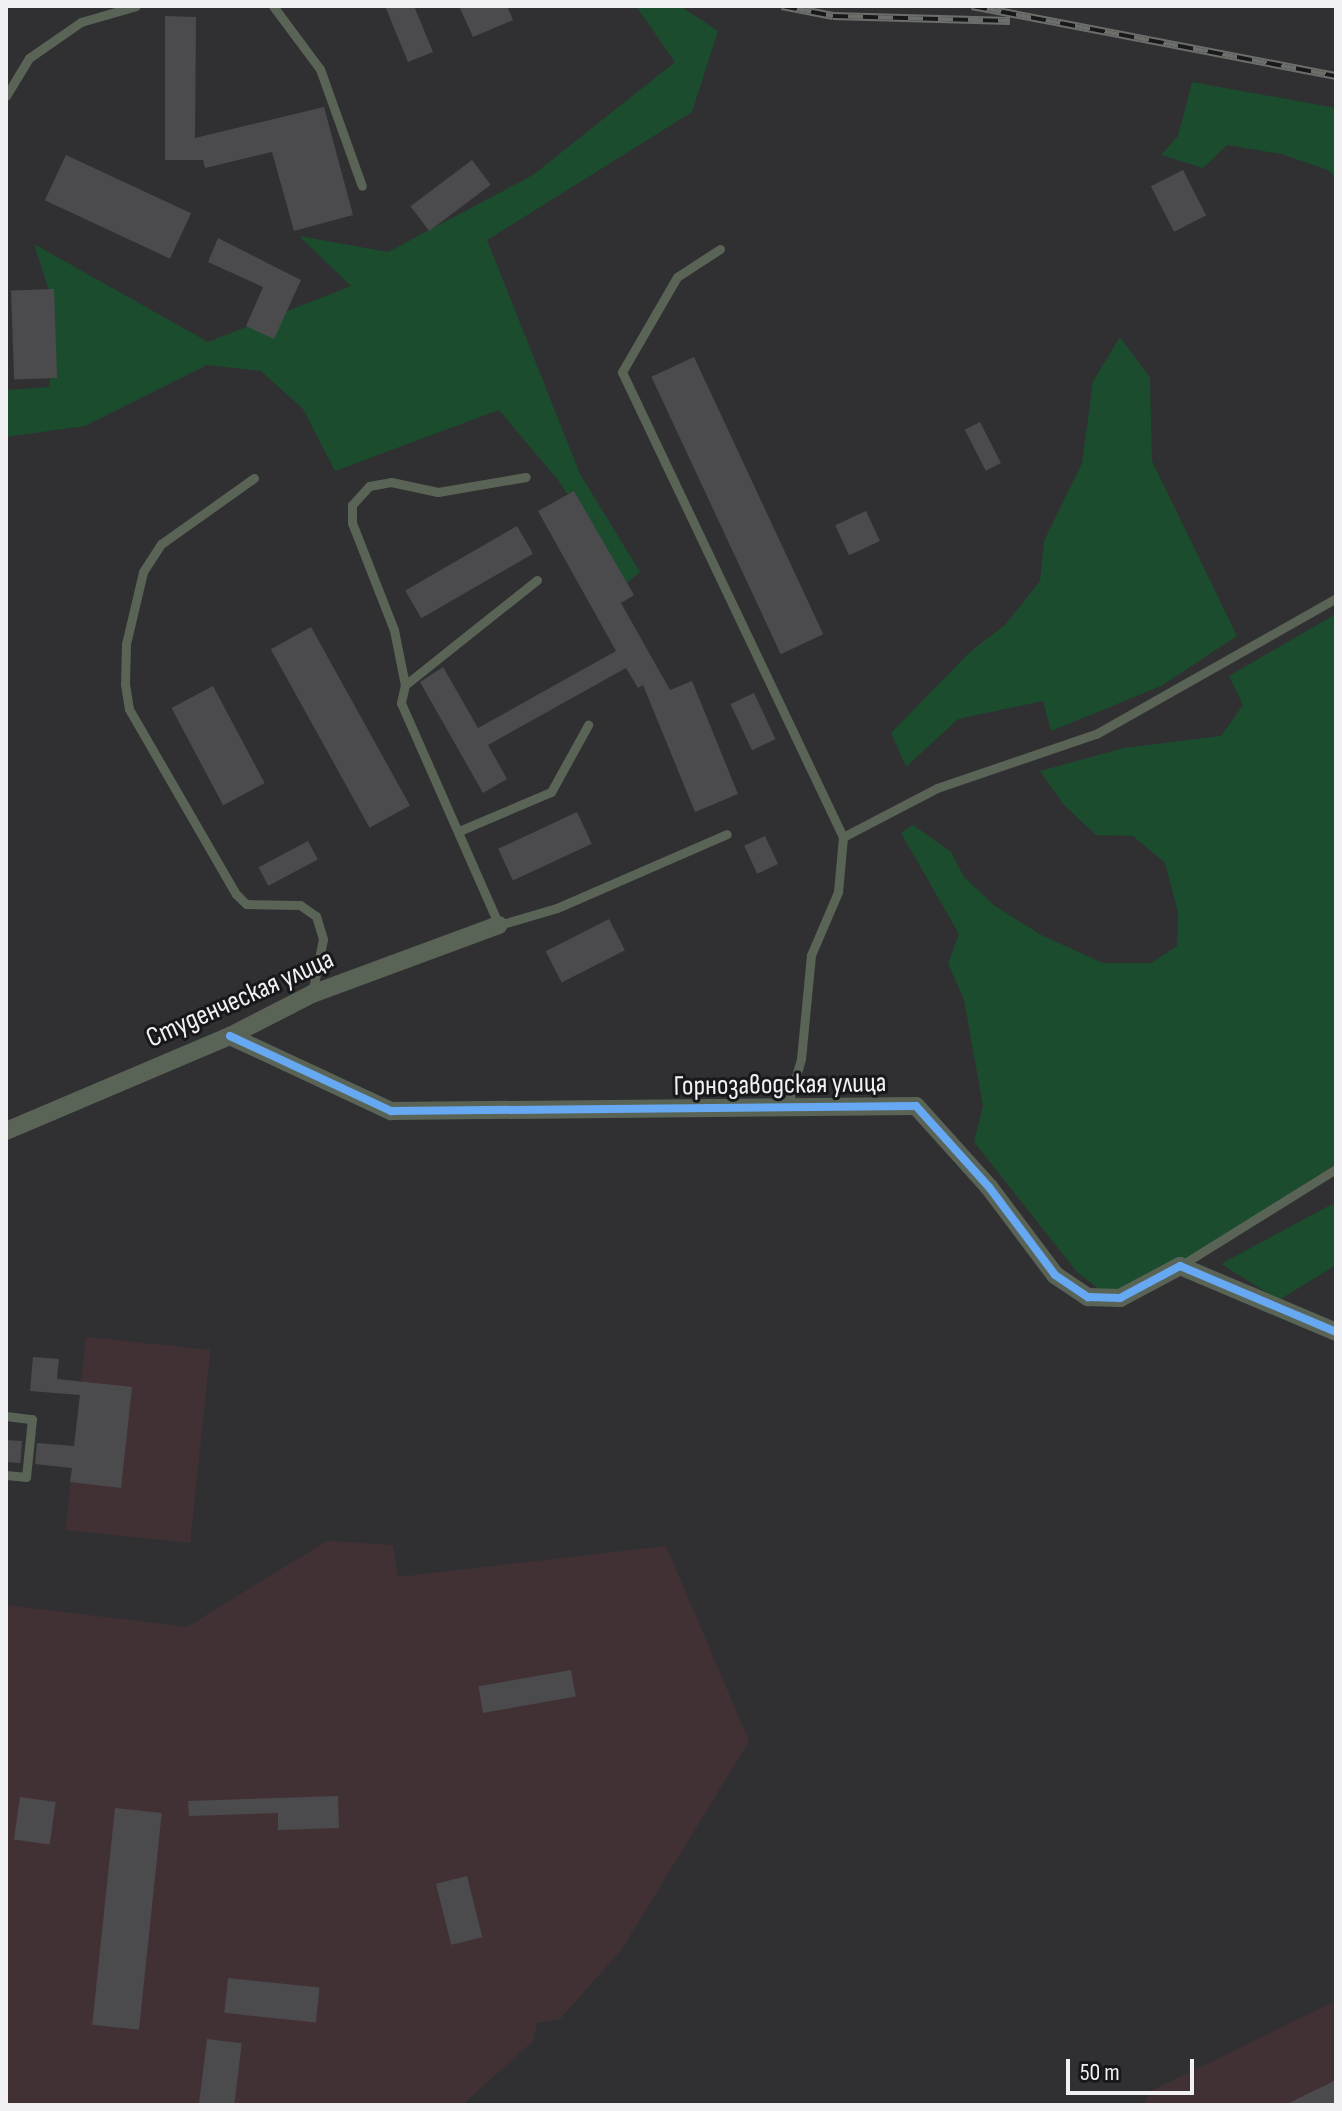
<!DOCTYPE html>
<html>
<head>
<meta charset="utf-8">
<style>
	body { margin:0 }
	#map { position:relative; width:1342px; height:2111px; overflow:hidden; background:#303033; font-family:"Sofia Sans Condensed",sans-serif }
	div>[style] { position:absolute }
	.industrial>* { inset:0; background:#423134; transform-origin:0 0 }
	.green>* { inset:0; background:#1a4c2d }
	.building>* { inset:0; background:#4b4b4e; transform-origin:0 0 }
	.service>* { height:9px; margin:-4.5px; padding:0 4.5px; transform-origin:4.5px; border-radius:4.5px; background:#5a6456 }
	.minor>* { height:18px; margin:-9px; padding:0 9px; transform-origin:9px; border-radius:9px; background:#5a6456 }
	.rail>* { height:8px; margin-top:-4px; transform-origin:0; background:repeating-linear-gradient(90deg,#18171a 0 15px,#6b6e6a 0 30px); box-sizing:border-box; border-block:2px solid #6b6e6a }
	.cycleway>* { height:8px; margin:-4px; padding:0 4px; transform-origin:4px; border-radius:4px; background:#66a8f1 }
	span { translate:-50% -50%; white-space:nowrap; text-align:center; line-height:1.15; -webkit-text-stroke:6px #18171a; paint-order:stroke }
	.street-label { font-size:28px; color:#f1f1f4 }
	.frame { position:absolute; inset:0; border:8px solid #f1f1f4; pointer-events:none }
	.scale { position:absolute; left:1066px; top:2059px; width:128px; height:36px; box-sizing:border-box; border:4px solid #f1f1f4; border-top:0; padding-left:10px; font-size:24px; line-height:28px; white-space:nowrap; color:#f1f1f4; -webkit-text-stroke:6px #18171a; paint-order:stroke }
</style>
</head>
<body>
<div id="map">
	<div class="industrial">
		<i style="left:86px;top:1337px;width:125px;height:194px;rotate:6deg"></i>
		<i style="clip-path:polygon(327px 1541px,393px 1545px,398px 1577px,666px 1546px,749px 1741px,622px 1949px,560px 2019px,537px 2023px,533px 2041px,462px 2105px,6px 2105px,6px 1605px,187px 1627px)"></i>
		<i style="clip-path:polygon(1336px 2001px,1336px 2105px,1143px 2105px,1151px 2091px)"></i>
	</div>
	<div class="green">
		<i style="clip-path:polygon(636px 6px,680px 6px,718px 31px,692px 112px,487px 240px,580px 474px,640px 572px,627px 583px,558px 480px,499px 410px,335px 471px,303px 409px,261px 371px,207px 365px,85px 426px,6px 437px,6px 390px,49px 387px,54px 306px,34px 244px,208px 342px,351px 286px,299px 236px,388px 252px,533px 175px,675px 62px)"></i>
		<i style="clip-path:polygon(1192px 82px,1336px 108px,1336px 179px,1328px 170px,1281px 154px,1227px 145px,1203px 168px,1161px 155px,1178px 136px)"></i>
		<i style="clip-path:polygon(1120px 337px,1150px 378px,1152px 461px,1237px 636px,1161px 686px,1051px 731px,1043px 701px,958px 719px,906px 767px,891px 733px,970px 652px,1005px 625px,1040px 581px,1044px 541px,1082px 463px,1093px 381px)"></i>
		<i style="clip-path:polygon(1336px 614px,1336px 1164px,1189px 1257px,1116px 1290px,1099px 1289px,1077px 1272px,974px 1142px,983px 1106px,964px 1000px,948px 963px,959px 934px,901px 833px,913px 825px,951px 852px,964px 877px,995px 906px,1043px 936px,1103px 963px,1151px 963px,1177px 946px,1178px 912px,1165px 863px,1133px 836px,1096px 835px,1064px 805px,1040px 771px,1124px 748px,1221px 736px,1243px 705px,1229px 676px)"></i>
		<i style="clip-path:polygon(1336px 1202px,1336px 1265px,1279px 1300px,1221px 1264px)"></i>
	</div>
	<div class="building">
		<i style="clip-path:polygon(385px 6px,414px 6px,433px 52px,408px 62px)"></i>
		<i style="clip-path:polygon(459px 6px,507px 6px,513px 20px,473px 37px)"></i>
		<i style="clip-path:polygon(165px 16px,196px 17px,195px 138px,324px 107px,353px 215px,294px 231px,272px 152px,205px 168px,203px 160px,165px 160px)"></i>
		<i style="left:66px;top:155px;width:138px;height:50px;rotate:25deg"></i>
		<i style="left:472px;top:160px;width:31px;height:77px;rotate:53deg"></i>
		<i style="left:1183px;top:170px;width:51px;height:36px;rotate:63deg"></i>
		<i style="clip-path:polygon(218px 238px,301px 280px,274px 339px,246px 326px,263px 287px,208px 262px)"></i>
		<i style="left:54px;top:289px;width:89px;height:43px;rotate:88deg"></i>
		<i style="left:694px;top:357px;width:306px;height:47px;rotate:65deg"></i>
		<i style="left:980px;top:422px;width:46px;height:17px;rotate:63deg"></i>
		<i style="clip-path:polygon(574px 491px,634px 595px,621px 603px,670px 690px,692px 681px,738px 794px,695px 812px,643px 685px,638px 688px,626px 668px,488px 745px,507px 779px,483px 793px,420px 682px,443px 667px,478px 728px,616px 651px,538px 511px)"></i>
		<i style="left:866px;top:511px;width:33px;height:34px;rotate:65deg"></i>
		<i style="left:517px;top:526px;width:32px;height:129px;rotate:60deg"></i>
		<i style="left:311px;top:627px;width:204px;height:46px;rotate:61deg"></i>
		<i style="left:213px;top:686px;width:110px;height:47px;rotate:62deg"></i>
		<i style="left:754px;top:693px;width:51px;height:26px;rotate:65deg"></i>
		<i style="left:577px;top:812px;width:35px;height:87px;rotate:65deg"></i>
		<i style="left:765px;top:836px;width:31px;height:23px;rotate:65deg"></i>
		<i style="left:308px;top:841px;width:21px;height:56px;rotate:62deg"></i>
		<i style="left:609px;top:919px;width:35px;height:71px;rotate:63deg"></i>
		<i style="clip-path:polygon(33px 1357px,59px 1359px,57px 1379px,132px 1387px,121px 1488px,70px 1482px,72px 1468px,35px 1464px,37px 1443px,74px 1446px,80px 1395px,30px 1391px)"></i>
		<i style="left:6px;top:1440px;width:16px;height:22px;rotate:4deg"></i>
		<i style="left:571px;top:1670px;width:27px;height:94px;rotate:80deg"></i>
		<i style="clip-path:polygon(338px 1796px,339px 1828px,278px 1830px,278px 1813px,189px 1816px,188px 1801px)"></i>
		<i style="left:20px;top:1797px;width:36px;height:43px;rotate:8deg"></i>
		<i style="left:115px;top:1808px;width:47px;height:218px;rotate:6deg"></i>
		<i style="left:467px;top:1876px;width:63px;height:32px;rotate:76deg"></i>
		<i style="left:228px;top:1978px;width:92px;height:35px;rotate:6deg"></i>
		<i style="left:207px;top:2039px;width:35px;height:67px;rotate:7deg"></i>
		<i style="clip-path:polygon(1336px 2080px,1336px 2105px,1285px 2105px)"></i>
	</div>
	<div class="service">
		<i style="left:273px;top:6px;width:79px;rotate:53.3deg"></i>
		<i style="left:320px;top:69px;width:124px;rotate:70.3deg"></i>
		<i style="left:6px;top:96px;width:44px;rotate:-58.8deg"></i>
		<i style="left:29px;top:58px;width:63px;rotate:-34.7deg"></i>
		<i style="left:81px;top:22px;width:57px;rotate:-16.2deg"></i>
		<i style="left:720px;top:249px;width:51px;rotate:146.9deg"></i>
		<i style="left:677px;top:277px;width:110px;rotate:120.1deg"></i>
		<i style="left:622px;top:372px;width:515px;rotate:64.58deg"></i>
		<i style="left:843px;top:837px;width:55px;rotate:95.2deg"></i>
		<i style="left:838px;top:892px;width:69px;rotate:113.2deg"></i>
		<i style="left:811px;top:955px;width:104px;rotate:95.5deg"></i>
		<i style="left:801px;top:1059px;width:50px;rotate:106.3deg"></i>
		<i style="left:254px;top:478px;width:114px;rotate:144.6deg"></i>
		<i style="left:161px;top:544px;width:33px;rotate:123deg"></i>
		<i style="left:143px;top:572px;width:74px;rotate:103.3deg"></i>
		<i style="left:126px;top:644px;width:40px;rotate:91.4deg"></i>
		<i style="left:125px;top:684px;width:25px;rotate:81deg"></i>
		<i style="left:129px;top:709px;width:214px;rotate:60deg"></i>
		<i style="left:236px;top:894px;width:14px;rotate:45deg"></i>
		<i style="left:246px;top:904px;width:54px;rotate:1.1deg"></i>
		<i style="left:300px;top:905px;width:19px;rotate:35deg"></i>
		<i style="left:316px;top:916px;width:24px;rotate:73deg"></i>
		<i style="left:323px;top:939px;width:56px;rotate:101.3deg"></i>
		<i style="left:537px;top:580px;width:169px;rotate:141.5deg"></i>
		<i style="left:405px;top:685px;width:18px;rotate:103deg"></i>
		<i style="left:401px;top:703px;width:243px;rotate:66.2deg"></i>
		<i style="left:499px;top:925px;width:60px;rotate:-16.3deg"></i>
		<i style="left:557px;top:908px;width:185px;rotate:-23.5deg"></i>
		<i style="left:405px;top:685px;width:56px;rotate:-101.3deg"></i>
		<i style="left:394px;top:630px;width:115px;rotate:-111.4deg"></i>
		<i style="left:352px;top:523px;width:18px;rotate:-90deg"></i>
		<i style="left:352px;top:505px;width:25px;rotate:-48deg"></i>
		<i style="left:369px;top:486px;width:22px;rotate:-10deg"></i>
		<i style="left:391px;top:482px;width:48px;rotate:12deg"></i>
		<i style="left:438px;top:492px;width:89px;rotate:-9.7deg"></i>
		<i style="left:459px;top:831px;width:100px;rotate:-23deg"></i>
		<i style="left:551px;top:792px;width:77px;rotate:-61.1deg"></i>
		<i style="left:843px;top:837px;width:106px;rotate:-27.5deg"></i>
		<i style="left:937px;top:788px;width:168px;rotate:-18.8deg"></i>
		<i style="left:1096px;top:734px;width:276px;rotate:-29.5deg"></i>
		<i style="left:1180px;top:1266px;width:184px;rotate:-31.9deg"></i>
		<i style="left:6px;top:1416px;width:26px;rotate:7deg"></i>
		<i style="left:32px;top:1419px;width:58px;rotate:95.9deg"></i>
		<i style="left:26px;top:1477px;width:20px;rotate:-174deg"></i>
	</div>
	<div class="minor">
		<i style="left:230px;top:1036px;width:178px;rotate:25deg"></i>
		<i style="left:391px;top:1111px;width:525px;rotate:-0.55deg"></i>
		<i style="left:916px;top:1106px;width:109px;rotate:48deg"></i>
		<i style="left:989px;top:1187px;width:110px;rotate:53.1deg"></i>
		<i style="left:1055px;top:1275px;width:40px;rotate:34deg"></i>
		<i style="left:1088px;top:1297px;width:32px;rotate:2deg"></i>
		<i style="left:1120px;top:1298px;width:68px;rotate:-28.1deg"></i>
		<i style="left:1180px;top:1266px;width:169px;rotate:22.9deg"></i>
		<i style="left:6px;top:1131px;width:243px;rotate:-23deg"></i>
		<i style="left:230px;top:1036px;width:92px;rotate:-27.1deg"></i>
		<i style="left:312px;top:994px;width:199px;rotate:-20.3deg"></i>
	</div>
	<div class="rail">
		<i style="left:782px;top:6px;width:52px;rotate:11.1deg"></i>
		<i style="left:833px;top:16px;width:177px;rotate:1.6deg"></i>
		<i style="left:972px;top:6px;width:371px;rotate:10.9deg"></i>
	</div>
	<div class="cycleway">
		<i style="left:230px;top:1036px;width:178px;rotate:25deg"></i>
		<i style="left:391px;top:1111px;width:525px;rotate:-0.55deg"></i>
		<i style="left:916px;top:1106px;width:109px;rotate:48deg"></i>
		<i style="left:989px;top:1187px;width:110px;rotate:53.1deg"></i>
		<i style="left:1055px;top:1275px;width:40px;rotate:34deg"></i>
		<i style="left:1088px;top:1297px;width:32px;rotate:2deg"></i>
		<i style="left:1120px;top:1298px;width:68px;rotate:-28.1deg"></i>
		<i style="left:1180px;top:1266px;width:169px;rotate:22.9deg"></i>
	</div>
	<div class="street-label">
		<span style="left:240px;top:999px;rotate:-24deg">Студенческая улица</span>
		<span style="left:780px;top:1085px;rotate:-1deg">Горнозаводская улица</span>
	</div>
	<div class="frame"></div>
	<div class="scale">50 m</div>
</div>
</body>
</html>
